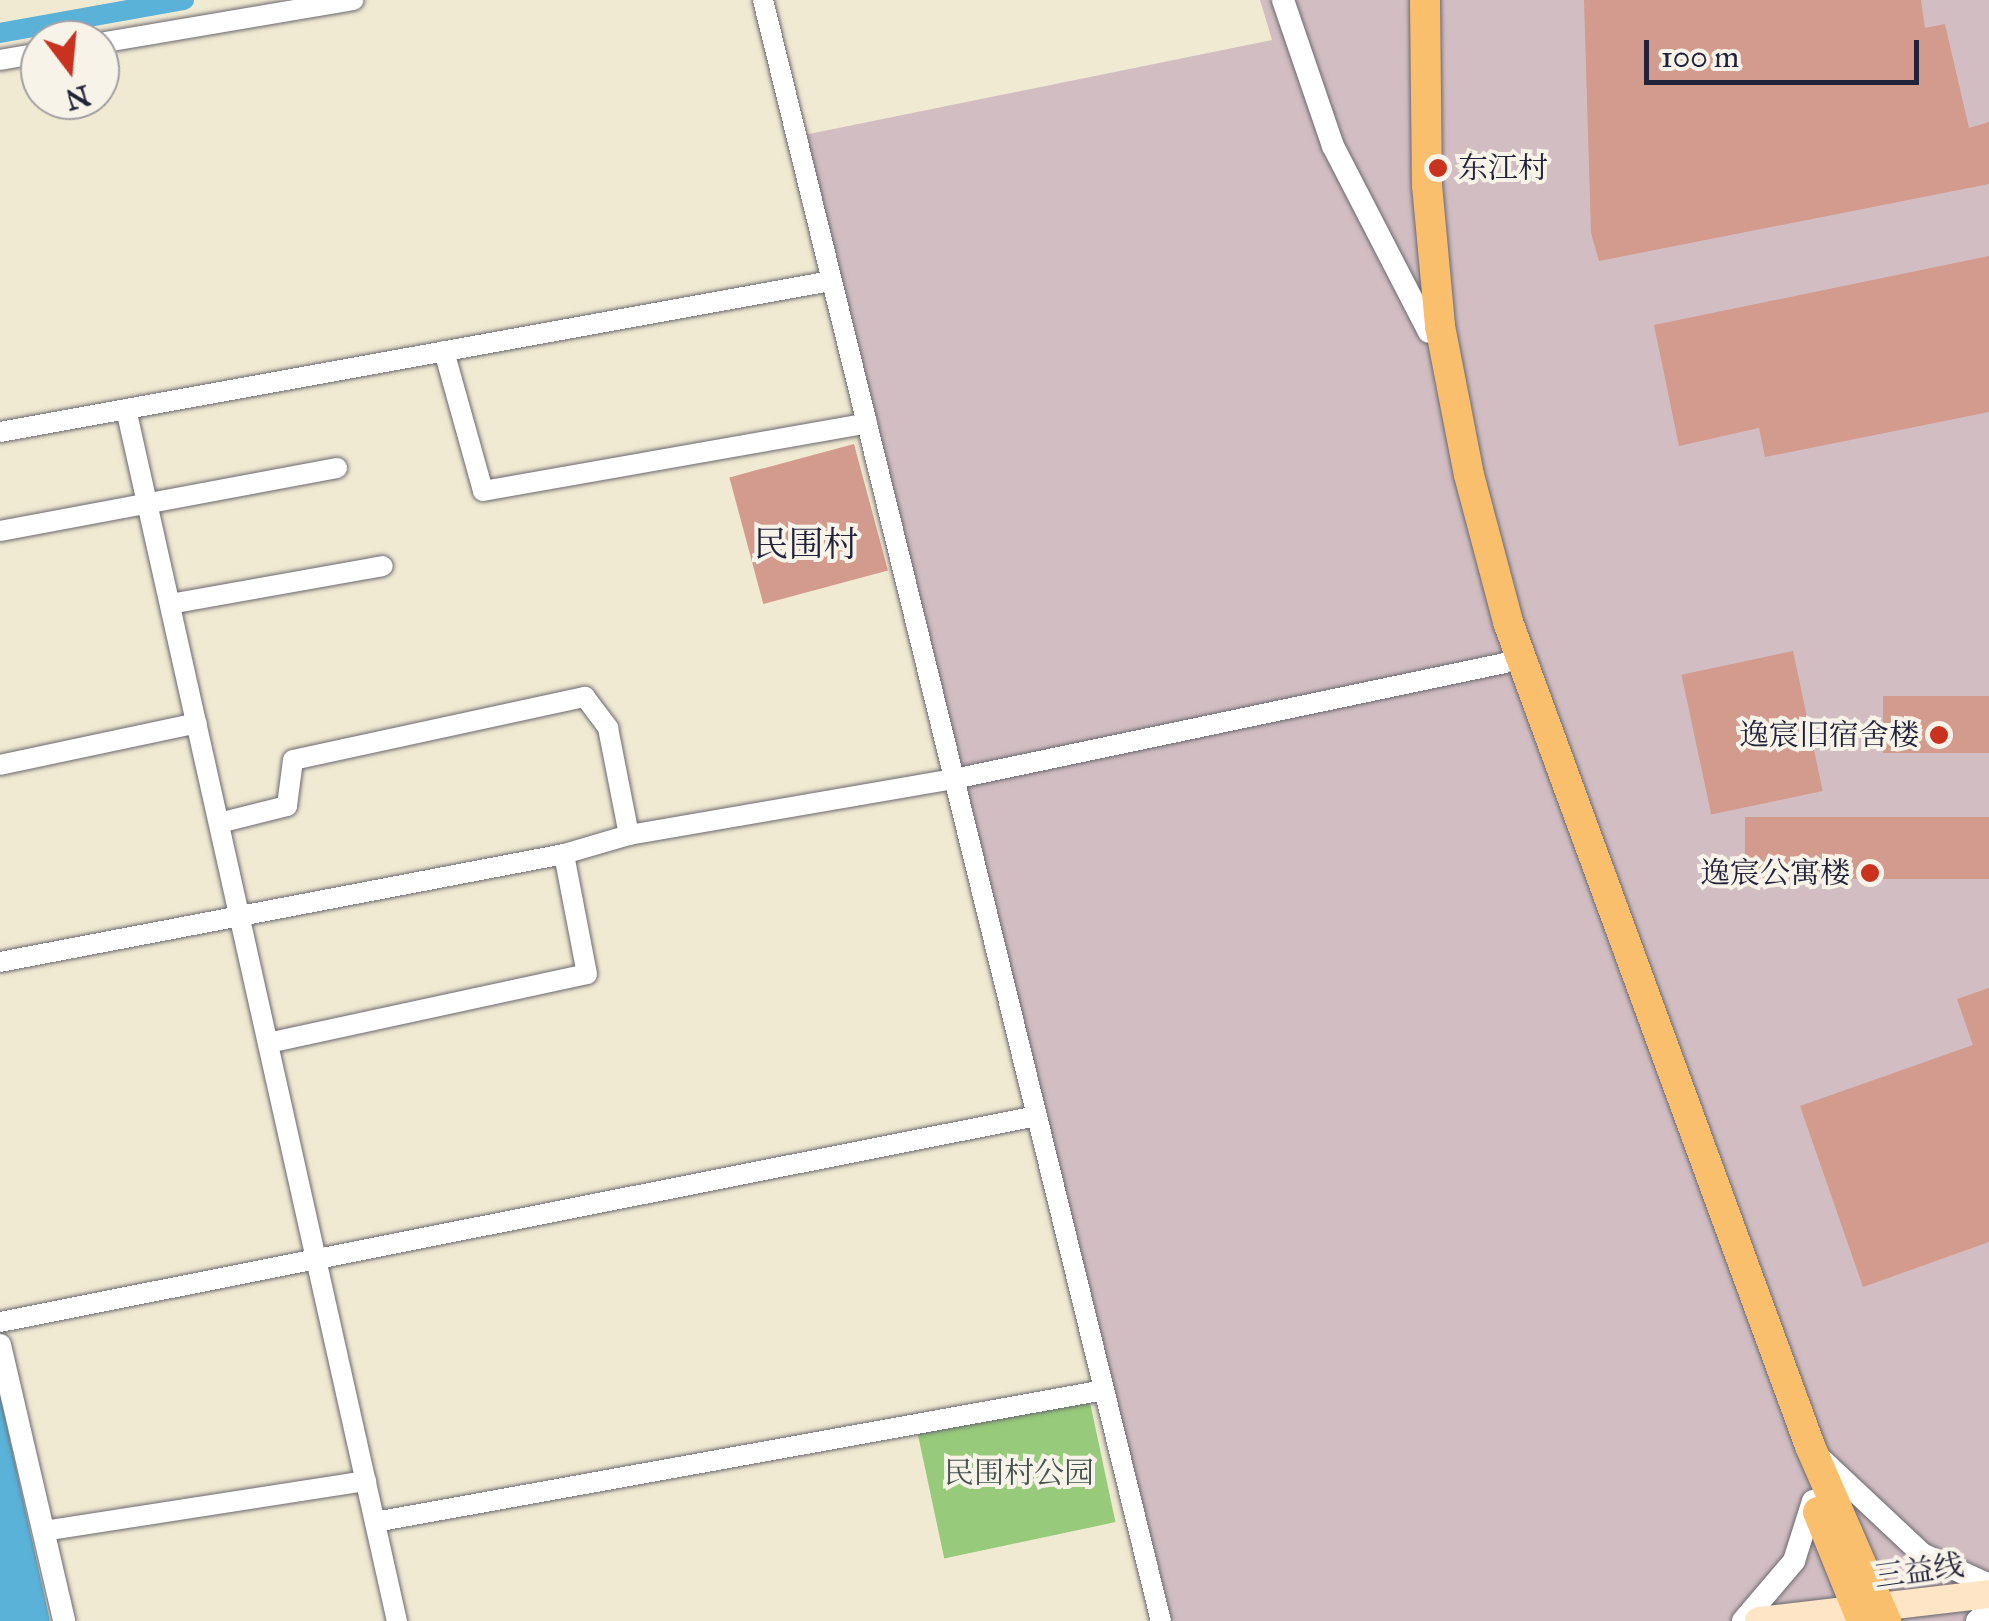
<!DOCTYPE html>
<html>
<head>
<meta charset="utf-8">
<style>
	body { margin:0 }
	#map { position:relative; width:1989px; height:1621px; overflow:hidden; background:#f0ead2; font-family:"IM FELL Great Primer","Noto Serif SC",serif }
	div>[style] { position:absolute }
	.industrial>* { inset:0; background:#d2bec2 }
	.green>* { inset:0; background:#97ca7a; transform-origin:0 0 }
	.water>* { inset:0; background:#5bb2d8 }
	.canal>* { height:20px; margin:-10px; padding:0 10px; transform-origin:10px; border-radius:10px; background:#5bb2d8 }
	.building>* { inset:0; background:#d39a8e; transform-origin:0 0 }
	.roads { filter:drop-shadow(0 0 2px #6a6870) drop-shadow(0 0 2px #6a6870) }
	.minor>* { height:20px; margin:-10px; padding:0 10px; transform-origin:10px; border-radius:10px; background:#fff }
	.tertiary>* { height:22px; margin:-11px; padding:0 11px; transform-origin:11px; border-radius:11px; background:#fff }
	.secondary>* { height:28px; margin:-14px; padding:0 14px; transform-origin:14px; border-radius:14px; background:#fde5c5 }
	.primary>* { height:30px; margin:-15px; padding:0 15px; transform-origin:15px; border-radius:15px; background:#f9bf6d }
	.dots>* { width:28px; height:28px; translate:-50% -50%; box-sizing:border-box; border:5px solid #f7f3e8; border-radius:50% }
	span { translate:-50% -50%; white-space:nowrap; text-align:center; line-height:1.15; -webkit-text-stroke:8px #f7f3e8; paint-order:stroke }
	.poi-label { font-size:30px; color:#22223b }
	.left { translate:0 -50%; text-align:left }
	.right { translate:-100% -50%; text-align:right }
	.park-label { font-size:30px; color:#45544e }
	.street-label { font-size:30px; color:#22223b }
	.quarter-label { font-size:35px; color:#22223b }
	.north { position:absolute; left:20px; top:20px; width:100px; height:100px; box-sizing:border-box; background:#f7f3e8; border:2px solid #a29fa3; border-radius:50%; rotate:164deg; font-size:28px; font-weight:700; line-height:40px; text-align:center; color:#22223b }
	.north::after { content:''; display:block; margin:auto; width:35px; height:45px; background:#c8321e; clip-path:polygon(50% 0,100% 100%,50% 72%,0 100%) }
	.scale { position:absolute; left:1644px; top:40px; width:275px; height:45px; box-sizing:border-box; border:5px solid #22223b; border-top:0; padding-left:12px; font-size:30px; line-height:35px; white-space:nowrap; color:#22223b; -webkit-text-stroke:8px #f7f3e8; paint-order:stroke }
</style>
</head>
<body>
<div id="map">
	<div class="industrial">
		<i style="clip-path:polygon(1260px 0,1989px 0,1989px 1621px,1172px 1621px,799px 136px,1272px 40px)"></i>
	</div>
	<div class="green">
		<i style="left:1088px;top:1393px;width:132px;height:175px;rotate:78deg"></i>
	</div>
	<div class="water">
		<i style="clip-path:polygon(0 1395px,50px 1621px,0 1621px)"></i>
	</div>
	<div class="canal">
		<i style="left:0;top:33px;width:187px;rotate:-10.2deg"></i>
	</div>
	<div class="building">
		<i style="clip-path:polygon(1584px 0,1921px 0,1925px 28px,1945px 24px,1969px 128px,1989px 122px,1989px 184px,1599px 261px,1591px 233px)"></i>
		<i style="clip-path:polygon(1989px 256px,1989px 412px,1765px 457px,1759px 428px,1679px 446px,1654px 325px)"></i>
		<i style="left:854px;top:444px;width:131px;height:129px;rotate:75deg"></i>
		<i style="left:1793px;top:651px;width:143px;height:114px;rotate:78deg"></i>
		<i style="left:1989px;top:696px;width:57px;height:106px;rotate:90deg"></i>
		<i style="left:1989px;top:817px;width:62px;height:244px;rotate:90deg"></i>
		<i style="clip-path:polygon(1989px 988px,1989px 1242px,1863px 1287px,1800px 1106px,1973px 1045px,1957px 999px)"></i>
	</div>
	<div class="roads">
		<div class="minor">
			<i style="left:763px;top:0;width:1669px;rotate:76.21deg"></i>
			<i style="left:100px;top:43px;width:257px;rotate:-9.6deg"></i>
			<i style="left:0;top:60px;width:41px;rotate:-9.9deg"></i>
			<i style="left:444px;top:351px;width:145px;rotate:74.4deg"></i>
			<i style="left:483px;top:491px;width:390px;rotate:-10deg"></i>
			<i style="left:126px;top:409px;width:1242px;rotate:77.4deg"></i>
			<i style="left:0;top:432px;width:845px;rotate:-10.3deg"></i>
			<i style="left:0;top:531px;width:343px;rotate:-10.6deg"></i>
			<i style="left:170px;top:604px;width:216px;rotate:-10.1deg"></i>
			<i style="left:0;top:765px;width:201px;rotate:-12deg"></i>
			<i style="left:219px;top:823px;width:70px;rotate:-14deg"></i>
			<i style="left:287px;top:806px;width:46px;rotate:-82.6deg"></i>
			<i style="left:293px;top:760px;width:299px;rotate:-12.2deg"></i>
			<i style="left:585px;top:697px;width:39px;rotate:53deg"></i>
			<i style="left:608px;top:728px;width:109px;rotate:78.9deg"></i>
			<i style="left:0;top:962px;width:574px;rotate:-10.84deg"></i>
			<i style="left:564px;top:854px;width:68px;rotate:-16.3deg"></i>
			<i style="left:629px;top:835px;width:330px;rotate:-9.8deg"></i>
			<i style="left:954px;top:779px;width:563px;rotate:-11.89deg"></i>
			<i style="left:268px;top:1043px;width:326px;rotate:-12.2deg"></i>
			<i style="left:587px;top:974px;width:122px;rotate:-100.9deg"></i>
			<i style="left:0;top:1322px;width:1057px;rotate:-11.24deg"></i>
			<i style="left:375px;top:1522px;width:741px;rotate:-10.26deg"></i>
			<i style="left:43px;top:1531px;width:327px;rotate:-8.8deg"></i>
		</div>
		<div class="tertiary">
			<i style="left:1283px;top:0;width:154px;rotate:71.1deg"></i>
			<i style="left:1333px;top:146px;width:209px;rotate:62.7deg"></i>
			<i style="left:0;top:1345px;width:283px;rotate:76.9deg"></i>
			<i style="left:1822px;top:1460px;width:137px;rotate:43.2deg"></i>
			<i style="left:1922px;top:1554px;width:74px;rotate:24.8deg"></i>
			<i style="left:1743px;top:1621px;width:79px;rotate:-49.6deg"></i>
			<i style="left:1794px;top:1561px;width:63px;rotate:-72.4deg"></i>
			<i style="left:1977px;top:1621px;width:16px;rotate:-43deg"></i>
		</div>
		<div class="secondary">
			<i style="left:1759px;top:1621px;width:232px;rotate:-6.7deg"></i>
		</div>
		<div class="primary">
			<i style="left:1425px;top:0;width:185px;rotate:89.4deg"></i>
			<i style="left:1427px;top:185px;width:142px;rotate:84.7deg"></i>
			<i style="left:1440px;top:326px;width:152px;rotate:79deg"></i>
			<i style="left:1469px;top:475px;width:152px;rotate:75.1deg"></i>
			<i style="left:1508px;top:622px;width:878px;rotate:69.87deg"></i>
			<i style="left:1810px;top:1446px;width:191px;rotate:66.5deg"></i>
			<i style="left:1818px;top:1512px;width:118px;rotate:68deg"></i>
		</div>
	</div>
	<div class="dots">
		<i style="left:1438px;top:168px;background:#c8321e"></i>
		<i style="left:1939px;top:735px;background:#c8321e"></i>
		<i style="left:1870px;top:873px;background:#c8321e"></i>
	</div>
	<div class="poi-label">
		<span class="left" style="left:1458px;top:168px">东江村</span>
		<span class="right" style="left:1919px;top:735px">逸宸旧宿舍楼</span>
		<span class="right" style="left:1850px;top:873px">逸宸公寓楼</span>
	</div>
	<div class="park-label">
		<span style="left:1019px;top:1473px">民围村公园</span>
	</div>
	<div class="street-label">
		<span style="left:1919px;top:1571px;rotate:-8deg">三益线</span>
	</div>
	<div class="quarter-label">
		<span style="left:806px;top:545px">民围村</span>
	</div>
	<div class="north">N</div>
	<div class="scale">100 m</div>
</div>
</body>
</html>
